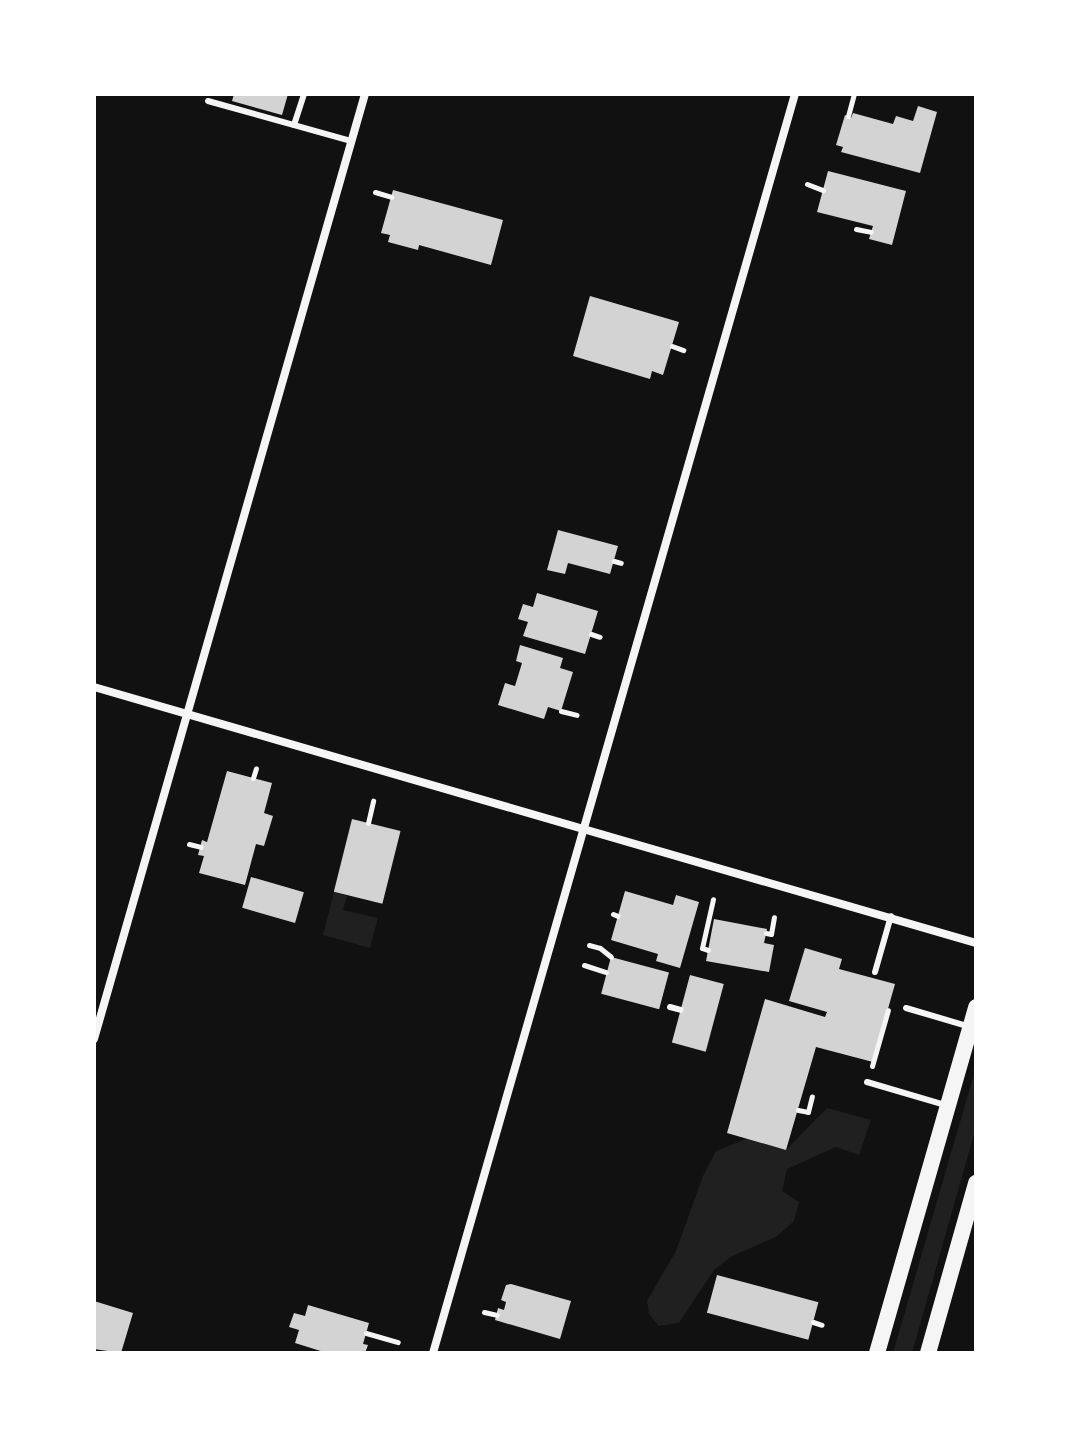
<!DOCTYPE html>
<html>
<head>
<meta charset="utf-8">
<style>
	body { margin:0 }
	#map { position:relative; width:1070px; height:1447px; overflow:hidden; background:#111; font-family:Commissioner,sans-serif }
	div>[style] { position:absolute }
	.green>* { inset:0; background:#202020 }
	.building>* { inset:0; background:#d3d3d3; transform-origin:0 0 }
	.path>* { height:5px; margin:-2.5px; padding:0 2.5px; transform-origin:2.5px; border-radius:2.5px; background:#f5f5f5 }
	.service>* { height:6px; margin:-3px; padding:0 3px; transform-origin:3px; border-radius:3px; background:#f5f5f5 }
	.minor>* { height:8px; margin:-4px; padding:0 4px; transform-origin:4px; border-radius:4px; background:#f5f5f5 }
	.secondary>* { height:16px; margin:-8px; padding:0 8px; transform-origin:8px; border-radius:8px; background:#f5f5f5 }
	span { translate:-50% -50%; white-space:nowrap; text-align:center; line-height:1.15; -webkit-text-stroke:8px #fff; paint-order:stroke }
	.frame { position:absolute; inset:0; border:96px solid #fff; pointer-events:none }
</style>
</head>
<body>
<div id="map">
	<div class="green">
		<i style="clip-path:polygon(334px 892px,347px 896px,343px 910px,378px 918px,370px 948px,323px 935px)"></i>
		<i style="clip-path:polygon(976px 1067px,976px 1127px,912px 1353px,893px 1353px)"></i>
		<i style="clip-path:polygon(827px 1108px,871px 1120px,859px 1155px,836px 1147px,787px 1169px,782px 1191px,799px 1202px,794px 1221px,776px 1237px,732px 1256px,714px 1270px,679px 1323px,659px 1326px,649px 1314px,647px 1301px,676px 1251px,703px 1176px,716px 1151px,746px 1139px,786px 1150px)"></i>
	</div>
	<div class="building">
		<i style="clip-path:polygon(234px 94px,288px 94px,282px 115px,232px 101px)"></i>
		<i style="clip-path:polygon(918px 106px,937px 112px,920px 173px,841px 152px,843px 147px,836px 145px,845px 115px,851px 118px,853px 113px,893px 124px,896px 116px,913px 121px)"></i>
		<i style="clip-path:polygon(828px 171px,906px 191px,892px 245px,869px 239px,873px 226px,817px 212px)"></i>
		<i style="clip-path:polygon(393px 190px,503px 220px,491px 265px,419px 245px,418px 250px,388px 242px,390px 235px,381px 233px)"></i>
		<i style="clip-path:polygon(590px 296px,679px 322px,663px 375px,652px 371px,650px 379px,573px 356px)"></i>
		<i style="clip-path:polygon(558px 530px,618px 546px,610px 574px,568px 563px,565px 574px,547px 570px)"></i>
		<i style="clip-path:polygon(537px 593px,598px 611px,585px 654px,523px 636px,528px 622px,518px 619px,523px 604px,533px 607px)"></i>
		<i style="clip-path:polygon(520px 645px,563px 658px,560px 668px,573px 672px,561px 711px,548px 707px,544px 719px,498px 705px,505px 683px,515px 686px,522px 663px,516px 661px)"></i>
		<i style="clip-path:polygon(227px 771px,272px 783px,264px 813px,273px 816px,264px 846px,256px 844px,245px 885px,199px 873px,204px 856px,198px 855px,202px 840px,207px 842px)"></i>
		<i style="left:352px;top:819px;width:50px;height:75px;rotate:14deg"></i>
		<i style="left:251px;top:877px;width:55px;height:32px;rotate:16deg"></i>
		<i style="clip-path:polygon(625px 891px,673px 905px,676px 895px,699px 902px,680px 968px,656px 961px,658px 954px,611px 940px)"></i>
		<i style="clip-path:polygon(714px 919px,767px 929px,764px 943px,774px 945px,769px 972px,706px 961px)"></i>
		<i style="clip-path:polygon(805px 948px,842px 959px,839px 969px,895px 984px,873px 1062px,816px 1047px,786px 1150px,727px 1133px,765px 999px,825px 1017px,827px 1012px,789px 1001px)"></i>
		<i style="left:611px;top:957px;width:60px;height:38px;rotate:15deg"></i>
		<i style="left:690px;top:975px;width:35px;height:70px;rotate:15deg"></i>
		<i style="left:717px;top:1275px;width:105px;height:39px;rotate:15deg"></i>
		<i style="clip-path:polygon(511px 1284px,571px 1301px,560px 1339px,495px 1320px,498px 1308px,504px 1310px,506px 1302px,501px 1300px,506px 1285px)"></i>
		<i style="clip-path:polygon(94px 1301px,133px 1313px,121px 1353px,94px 1349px)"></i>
		<i style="clip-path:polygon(308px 1305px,369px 1323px,363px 1344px,368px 1345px,365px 1353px,327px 1353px,295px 1343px,299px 1330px,289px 1327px,294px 1313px,305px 1316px)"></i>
	</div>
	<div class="path">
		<i style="left:848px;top:116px;width:23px;rotate:-75deg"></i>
		<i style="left:807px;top:184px;width:17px;rotate:21deg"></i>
		<i style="left:375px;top:192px;width:17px;rotate:17deg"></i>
		<i style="left:856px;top:229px;width:15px;rotate:11deg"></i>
		<i style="left:672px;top:346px;width:12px;rotate:20deg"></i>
		<i style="left:614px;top:561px;width:7px;rotate:16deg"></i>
		<i style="left:591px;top:634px;width:9px;rotate:18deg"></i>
		<i style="left:561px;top:711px;width:16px;rotate:14deg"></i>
		<i style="left:253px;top:778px;width:10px;rotate:-73deg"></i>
		<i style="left:368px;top:823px;width:23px;rotate:-77deg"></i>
		<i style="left:189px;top:844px;width:12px;rotate:14deg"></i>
		<i style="left:613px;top:914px;width:5px;rotate:22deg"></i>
		<i style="left:766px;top:933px;width:5px;rotate:11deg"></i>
		<i style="left:771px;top:934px;width:17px;rotate:-80deg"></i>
		<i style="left:589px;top:945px;width:11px;rotate:15deg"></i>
		<i style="left:600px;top:948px;width:14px;rotate:39deg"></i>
		<i style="left:708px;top:950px;width:6px;rotate:-162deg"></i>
		<i style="left:702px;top:948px;width:50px;rotate:-77.3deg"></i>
		<i style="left:584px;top:965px;width:23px;rotate:18deg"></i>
		<i style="left:872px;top:1066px;width:58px;rotate:-74.1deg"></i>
		<i style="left:798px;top:1110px;width:10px;rotate:11deg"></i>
		<i style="left:808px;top:1112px;width:16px;rotate:-76deg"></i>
		<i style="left:484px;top:1312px;width:13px;rotate:13deg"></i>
		<i style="left:813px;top:1322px;width:9px;rotate:18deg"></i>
		<i style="left:366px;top:1333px;width:33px;rotate:16deg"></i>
	</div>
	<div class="service">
		<i style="left:208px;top:101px;width:148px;rotate:15.6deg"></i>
		<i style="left:294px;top:125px;width:33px;rotate:-72deg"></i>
		<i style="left:875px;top:972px;width:58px;rotate:-74.1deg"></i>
		<i style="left:670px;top:1007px;width:11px;rotate:15deg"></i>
		<i style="left:906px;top:1008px;width:64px;rotate:16.4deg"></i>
		<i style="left:867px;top:1082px;width:81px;rotate:16.4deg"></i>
	</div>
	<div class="minor">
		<i style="left:94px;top:687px;width:918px;rotate:16.19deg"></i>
		<i style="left:94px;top:1039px;width:983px;rotate:-74deg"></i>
		<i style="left:433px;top:1353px;width:1310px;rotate:-73.96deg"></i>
	</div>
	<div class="secondary">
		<i style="left:877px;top:1353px;width:360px;rotate:-74deg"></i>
		<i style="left:928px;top:1353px;width:177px;rotate:-74.2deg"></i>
	</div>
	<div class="frame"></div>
</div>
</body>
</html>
